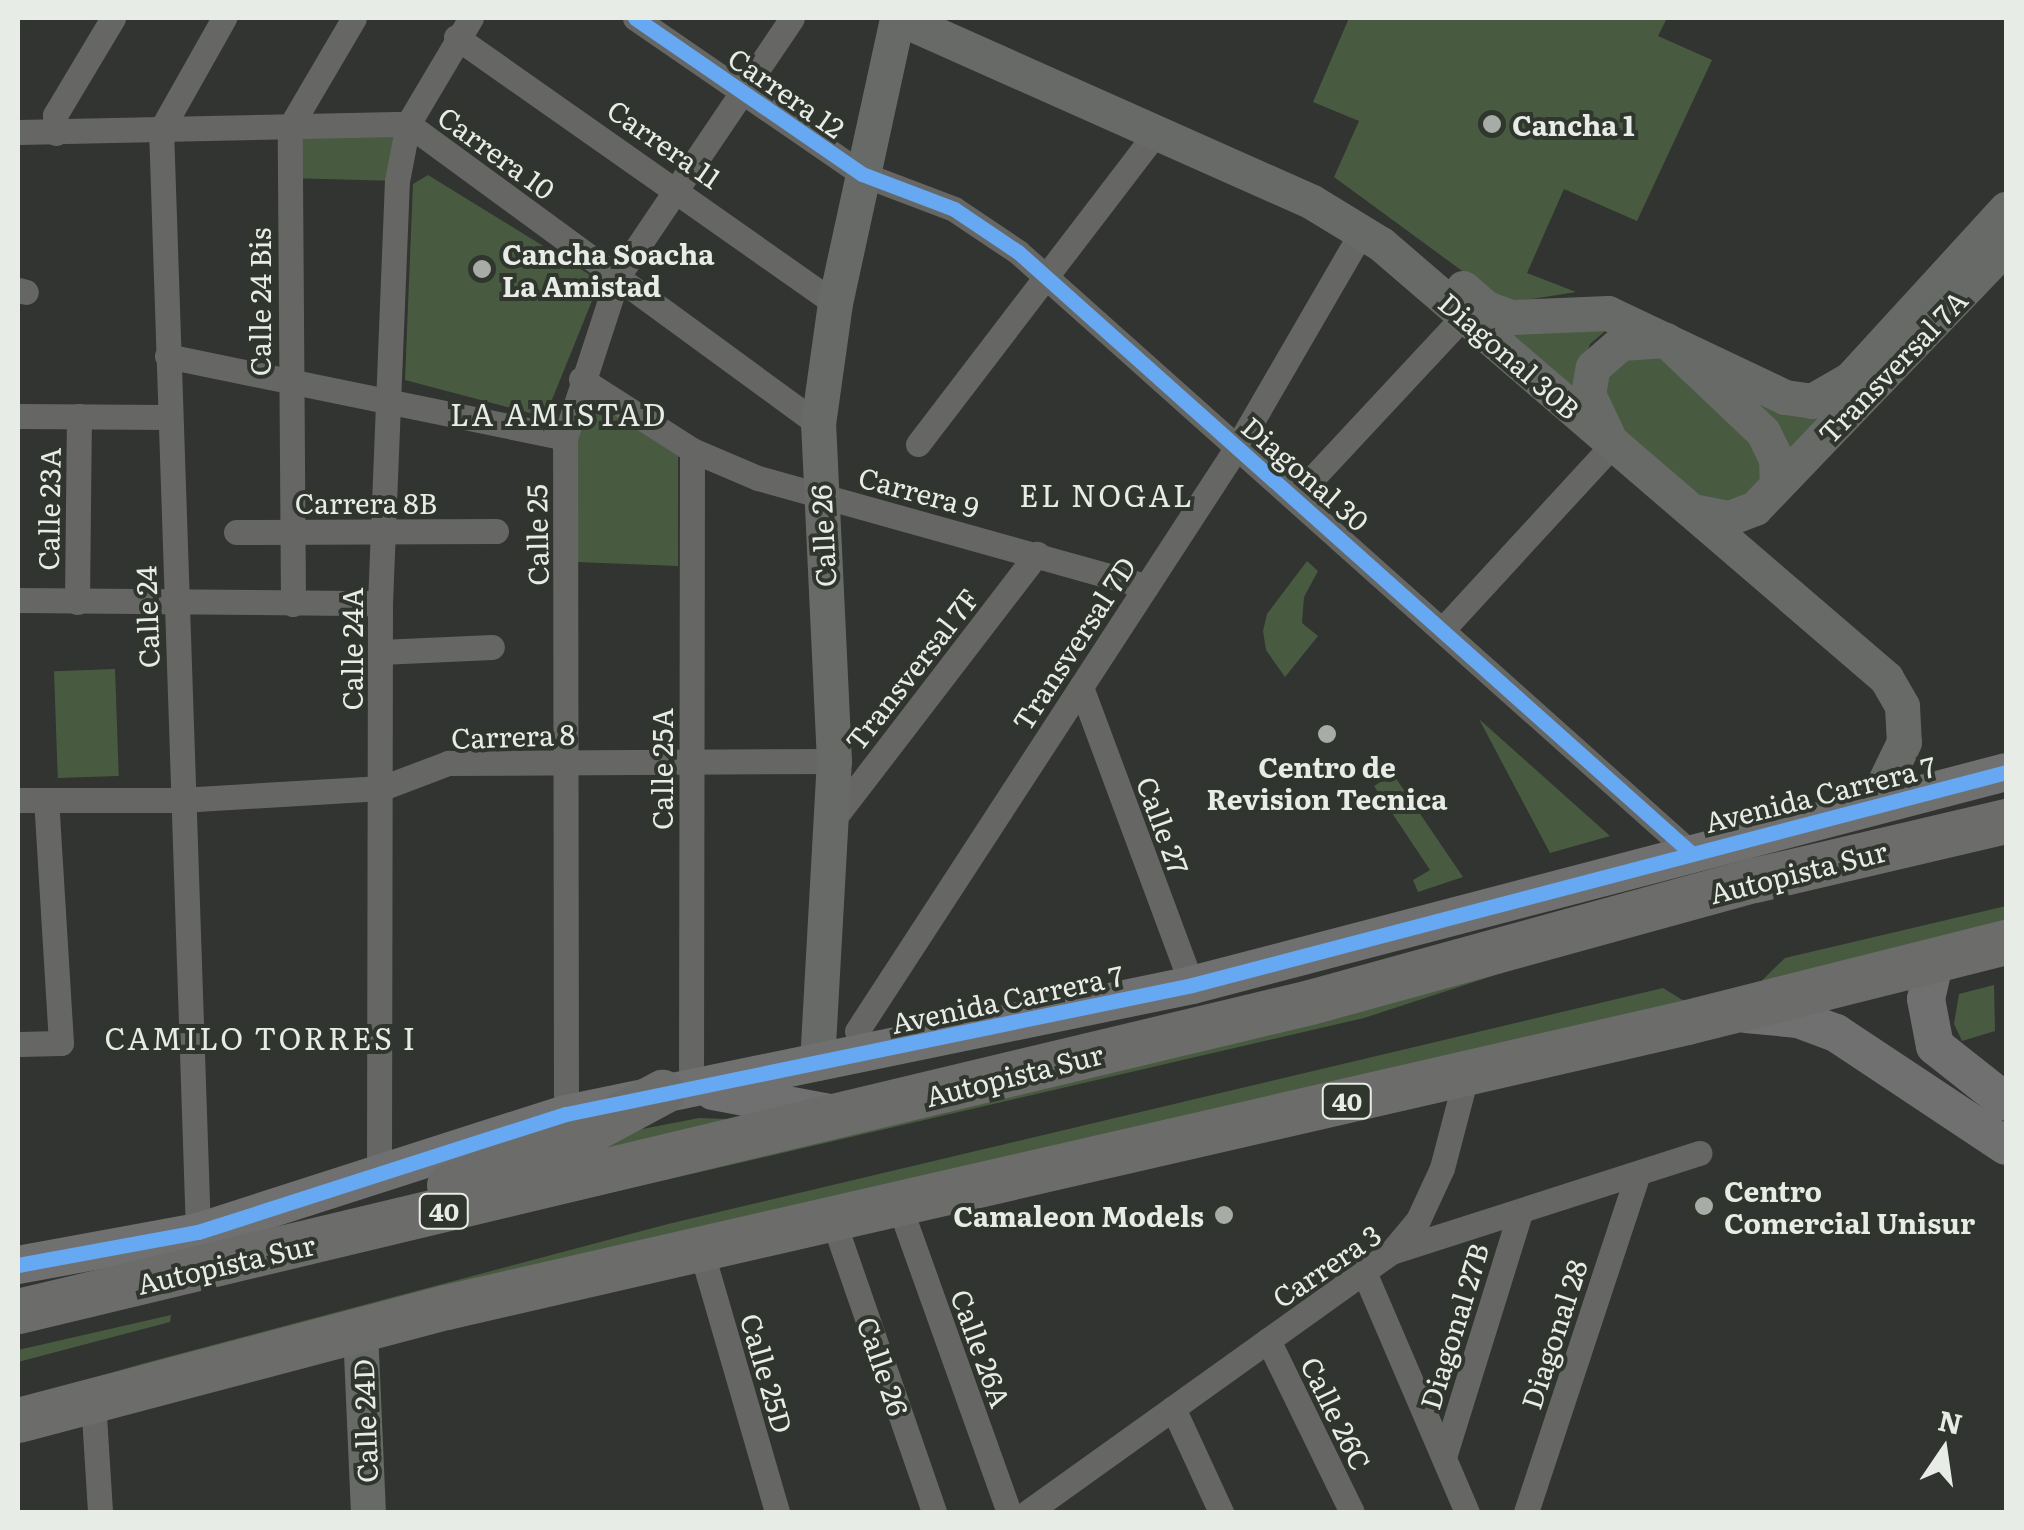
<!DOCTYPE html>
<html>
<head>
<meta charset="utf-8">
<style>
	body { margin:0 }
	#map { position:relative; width:2024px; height:1530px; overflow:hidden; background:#313430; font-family:Literata,serif }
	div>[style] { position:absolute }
	.green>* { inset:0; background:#485b41; transform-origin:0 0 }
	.street>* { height:25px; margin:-12.5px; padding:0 12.5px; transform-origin:12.5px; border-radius:12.5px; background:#666765 }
	.secondary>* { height:35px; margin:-17.5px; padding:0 17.5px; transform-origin:17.5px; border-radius:17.5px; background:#686a67 }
	.primary>* { height:38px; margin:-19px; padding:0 19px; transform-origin:19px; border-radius:19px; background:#6f706f }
	.highway>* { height:45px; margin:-22.5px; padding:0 22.5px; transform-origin:22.5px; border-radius:22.5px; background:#6c6d6b }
	.cycleway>* { height:15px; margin:-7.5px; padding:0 7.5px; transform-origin:7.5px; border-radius:7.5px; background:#66a8f1 }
	.dots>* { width:28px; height:28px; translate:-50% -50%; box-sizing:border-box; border:5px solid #30362e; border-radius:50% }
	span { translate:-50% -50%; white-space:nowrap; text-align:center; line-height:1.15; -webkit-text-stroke:8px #30362e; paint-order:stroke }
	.shield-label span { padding:2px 8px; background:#30362e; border:2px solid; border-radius:8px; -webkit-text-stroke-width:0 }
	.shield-label { font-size:25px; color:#e8ece7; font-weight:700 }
	.street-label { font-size:28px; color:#e8ece7 }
	.poi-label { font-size:28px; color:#e8ece7; font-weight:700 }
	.left { translate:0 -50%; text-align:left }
	.right { translate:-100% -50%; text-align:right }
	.neighbourhood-label { font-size:30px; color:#e8ece7; letter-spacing:2.5px }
	.frame { position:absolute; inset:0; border:20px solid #e8ece7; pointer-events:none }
	.north { position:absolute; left:1894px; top:1400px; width:100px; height:100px; -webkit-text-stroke:8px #30362e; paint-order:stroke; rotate:13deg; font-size:28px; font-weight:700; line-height:40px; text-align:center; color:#e8ece7 }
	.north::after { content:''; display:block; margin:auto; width:35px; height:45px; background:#e8ece7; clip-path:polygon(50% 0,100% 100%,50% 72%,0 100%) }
</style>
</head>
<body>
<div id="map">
	<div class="green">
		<i style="clip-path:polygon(1349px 18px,1667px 18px,1658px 36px,1712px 60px,1637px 221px,1564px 189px,1527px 273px,1576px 292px,1506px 303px,1334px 177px,1359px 121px,1313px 102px)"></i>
		<i style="clip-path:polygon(408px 124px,397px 181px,288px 178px,290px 127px)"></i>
		<i style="clip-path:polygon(428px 175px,600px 281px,545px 417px,405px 380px,413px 184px)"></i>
		<i style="clip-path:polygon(1494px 325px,1610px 327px,1590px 344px,1573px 390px)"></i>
		<i style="clip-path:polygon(1650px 348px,1759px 451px,1764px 480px,1738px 502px,1698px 499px,1610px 423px,1601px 369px)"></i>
		<i style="clip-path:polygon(1740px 396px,1835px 407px,1788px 458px)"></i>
		<i style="clip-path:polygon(586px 397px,678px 456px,678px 566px,577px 562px,574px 438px)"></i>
		<i style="clip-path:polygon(1307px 561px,1318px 571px,1304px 597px,1302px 623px,1318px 636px,1285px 677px,1266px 650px,1263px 631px,1267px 614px)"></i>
		<i style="left:115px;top:669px;width:107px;height:61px;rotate:88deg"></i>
		<i style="clip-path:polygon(1479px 719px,1610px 836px,1550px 853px)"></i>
		<i style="clip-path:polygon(1393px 774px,1463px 877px,1418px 892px,1413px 880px,1430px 870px,1374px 786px)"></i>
		<i style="clip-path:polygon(2006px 906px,2006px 925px,1749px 993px,1785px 958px)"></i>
		<i style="clip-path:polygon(1578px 948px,1364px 1018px,532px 1211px)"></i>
		<i style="clip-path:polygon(1994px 985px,1995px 1031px,1962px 1041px,1954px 1024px,1959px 994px)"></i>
		<i style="clip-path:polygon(1663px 988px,1692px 1006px,115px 1371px,668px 1224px)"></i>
		<i style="clip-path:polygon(699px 1118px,756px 1120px,501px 1180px,637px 1130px)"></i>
		<i style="clip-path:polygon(171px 1315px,170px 1322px,18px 1362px,18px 1350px)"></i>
	</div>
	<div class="street">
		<i style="left:635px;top:18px;width:275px;rotate:34.5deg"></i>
		<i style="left:862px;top:174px;width:98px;rotate:20.8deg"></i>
		<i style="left:954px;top:209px;width:77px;rotate:33.9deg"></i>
		<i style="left:1018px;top:252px;width:899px;rotate:41.76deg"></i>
		<i style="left:456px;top:37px;width:463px;rotate:35.1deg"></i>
		<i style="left:18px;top:132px;width:390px;rotate:-1.2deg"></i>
		<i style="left:408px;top:124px;width:508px;rotate:36.19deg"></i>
		<i style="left:56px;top:133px;width:18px;rotate:-93deg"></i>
		<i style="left:55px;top:115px;width:113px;rotate:-59.1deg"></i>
		<i style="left:18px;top:290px;width:8px;rotate:14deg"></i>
		<i style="left:167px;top:356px;width:406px;rotate:11.6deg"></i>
		<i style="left:581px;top:379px;width:132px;rotate:32.6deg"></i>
		<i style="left:692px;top:450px;width:72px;rotate:23deg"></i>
		<i style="left:758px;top:478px;width:403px;rotate:15.6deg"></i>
		<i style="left:18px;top:416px;width:152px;rotate:0.4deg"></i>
		<i style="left:918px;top:444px;width:392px;rotate:-52.6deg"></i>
		<i style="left:1295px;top:497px;width:262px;rotate:-47deg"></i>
		<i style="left:236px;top:532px;width:260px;rotate:-0.2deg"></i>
		<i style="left:18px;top:600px;width:362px;rotate:0.5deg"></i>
		<i style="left:77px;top:602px;width:186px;rotate:-89.4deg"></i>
		<i style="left:293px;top:604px;width:477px;rotate:-90.4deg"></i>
		<i style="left:290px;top:127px;width:126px;rotate:-59.6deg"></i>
		<i style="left:1445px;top:627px;width:248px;rotate:-47.4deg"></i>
		<i style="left:380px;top:652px;width:112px;rotate:-2.6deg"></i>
		<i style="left:1081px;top:687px;width:318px;rotate:69.6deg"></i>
		<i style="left:18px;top:800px;width:162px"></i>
		<i style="left:180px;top:800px;width:202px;rotate:-3.4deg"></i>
		<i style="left:382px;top:788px;width:71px;rotate:-20.7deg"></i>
		<i style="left:448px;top:763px;width:386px;rotate:-0.3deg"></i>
		<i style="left:832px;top:821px;width:337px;rotate:-52.5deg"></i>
		<i style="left:857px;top:1031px;width:697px;rotate:-56.95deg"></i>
		<i style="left:1237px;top:447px;width:251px;rotate:-59.9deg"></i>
		<i style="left:18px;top:1044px;width:43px;rotate:-1.3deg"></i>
		<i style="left:61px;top:1043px;width:243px;rotate:-93.5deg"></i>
		<i style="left:691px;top:1087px;width:637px;rotate:-89.91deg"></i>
		<i style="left:566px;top:1114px;width:676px;rotate:-90.08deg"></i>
		<i style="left:565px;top:438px;width:170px;rotate:-71.9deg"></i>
		<i style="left:618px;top:276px;width:311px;rotate:-56deg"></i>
		<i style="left:379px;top:1175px;width:572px;rotate:-89.9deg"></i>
		<i style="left:380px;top:603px;width:422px;rotate:-87.7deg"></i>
		<i style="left:397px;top:181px;width:58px;rotate:-79.1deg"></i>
		<i style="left:408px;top:124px;width:123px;rotate:-59.3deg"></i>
		<i style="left:899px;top:1205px;width:326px;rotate:70.3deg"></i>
		<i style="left:833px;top:1220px;width:309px;rotate:70.9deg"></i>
		<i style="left:198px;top:1232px;width:1103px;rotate:-91.92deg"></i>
		<i style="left:161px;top:130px;width:129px;rotate:-60.6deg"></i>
		<i style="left:701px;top:1250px;width:273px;rotate:73.8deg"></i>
		<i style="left:1392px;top:1251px;width:40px;rotate:-50deg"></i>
		<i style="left:1418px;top:1220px;width:57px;rotate:-65.2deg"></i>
		<i style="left:1442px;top:1168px;width:98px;rotate:-75.3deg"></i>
		<i style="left:1364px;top:1272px;width:261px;rotate:66.8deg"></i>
		<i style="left:1268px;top:1340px;width:191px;rotate:64deg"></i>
		<i style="left:93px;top:1400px;width:112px;rotate:86.4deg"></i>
		<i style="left:1173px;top:1408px;width:115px;rotate:65.2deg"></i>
		<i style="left:1444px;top:1457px;width:256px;rotate:-72.7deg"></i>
		<i style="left:1028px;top:1512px;width:447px;rotate:-35.6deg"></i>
		<i style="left:1391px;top:1252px;width:324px;rotate:-17.8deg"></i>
		<i style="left:1526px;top:1512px;width:356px;rotate:-71.7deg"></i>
	</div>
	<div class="secondary">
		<i style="left:899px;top:18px;width:452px;rotate:24deg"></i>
		<i style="left:1312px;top:202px;width:81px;rotate:31.3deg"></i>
		<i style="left:1381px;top:244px;width:666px;rotate:40.68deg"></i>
		<i style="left:1886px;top:678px;width:32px;rotate:60deg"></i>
		<i style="left:1902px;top:706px;width:36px;rotate:87deg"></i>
		<i style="left:1904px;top:742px;width:48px;rotate:116deg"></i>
		<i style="left:1883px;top:785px;width:36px;rotate:141deg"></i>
		<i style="left:1463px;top:288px;width:30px;rotate:41deg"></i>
		<i style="left:1486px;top:308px;width:27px;rotate:20deg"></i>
		<i style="left:1511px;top:317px;width:97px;rotate:-2.4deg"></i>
		<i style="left:1608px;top:313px;width:196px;rotate:25.4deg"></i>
		<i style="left:1785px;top:397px;width:27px;rotate:8deg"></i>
		<i style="left:1812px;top:401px;width:44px;rotate:-30.1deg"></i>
		<i style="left:1850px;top:379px;width:231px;rotate:-47.5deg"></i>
		<i style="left:1607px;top:434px;width:44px;rotate:-115.4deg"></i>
		<i style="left:1588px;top:394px;width:27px;rotate:-80deg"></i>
		<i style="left:1593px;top:367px;width:37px;rotate:-41deg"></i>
		<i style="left:1621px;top:343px;width:45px;rotate:-3.8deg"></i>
		<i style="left:1666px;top:340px;width:134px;rotate:43.5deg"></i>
		<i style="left:1763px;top:432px;width:30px;rotate:64deg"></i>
		<i style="left:1776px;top:459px;width:25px;rotate:88deg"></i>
		<i style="left:1692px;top:511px;width:38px;rotate:11deg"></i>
		<i style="left:1729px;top:518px;width:28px;rotate:-21deg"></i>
		<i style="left:1755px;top:508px;width:363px;rotate:-46.2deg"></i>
		<i style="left:817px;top:1063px;width:302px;rotate:-86.8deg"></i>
		<i style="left:834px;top:761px;width:337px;rotate:-92.7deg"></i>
		<i style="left:818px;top:424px;width:122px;rotate:-82deg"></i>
		<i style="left:835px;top:303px;width:292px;rotate:-77.7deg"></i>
		<i style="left:360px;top:1330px;width:182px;rotate:87.5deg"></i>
	</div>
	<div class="primary">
		<i style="left:1935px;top:960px;width:40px;rotate:103deg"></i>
		<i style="left:1926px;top:999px;width:48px;rotate:79.2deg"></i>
		<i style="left:1935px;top:1046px;width:90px;rotate:38.3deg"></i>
		<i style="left:1746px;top:1014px;width:52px;rotate:5.5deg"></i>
		<i style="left:1798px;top:1019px;width:40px;rotate:20.2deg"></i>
		<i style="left:1836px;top:1033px;width:204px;rotate:33.6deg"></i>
		<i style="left:713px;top:1091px;width:124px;rotate:10.7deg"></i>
		<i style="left:18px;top:1265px;width:183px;rotate:-10.4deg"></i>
		<i style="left:198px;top:1232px;width:386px;rotate:-17.8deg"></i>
		<i style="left:566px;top:1114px;width:639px;rotate:-11.64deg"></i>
		<i style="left:1192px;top:985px;width:841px;rotate:-14.66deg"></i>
	</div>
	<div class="highway">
		<i style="left:449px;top:1185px;width:152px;rotate:-21.2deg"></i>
		<i style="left:591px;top:1130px;width:81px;rotate:-28.2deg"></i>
		<i style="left:18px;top:1311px;width:1328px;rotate:-13.45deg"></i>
		<i style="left:1310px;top:1002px;width:460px;rotate:-15.4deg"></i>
		<i style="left:1754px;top:880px;width:259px;rotate:-13.2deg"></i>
		<i style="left:18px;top:1420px;width:443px;rotate:-14.8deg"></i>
		<i style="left:446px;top:1307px;width:1273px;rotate:-12.93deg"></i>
		<i style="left:1687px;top:1022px;width:329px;rotate:-14.1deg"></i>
	</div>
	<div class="cycleway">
		<i style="left:635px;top:18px;width:275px;rotate:34.5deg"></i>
		<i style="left:862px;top:174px;width:98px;rotate:20.8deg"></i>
		<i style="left:954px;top:209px;width:77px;rotate:33.9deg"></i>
		<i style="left:1018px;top:252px;width:899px;rotate:41.76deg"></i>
		<i style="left:18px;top:1265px;width:183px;rotate:-10.4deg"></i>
		<i style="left:198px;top:1232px;width:386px;rotate:-17.8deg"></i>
		<i style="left:566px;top:1114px;width:639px;rotate:-11.64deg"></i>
		<i style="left:1192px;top:985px;width:841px;rotate:-14.66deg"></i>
	</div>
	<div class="dots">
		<i style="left:1492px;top:124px;background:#a8aca7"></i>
		<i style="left:482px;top:269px;background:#a8aca7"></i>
		<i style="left:1327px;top:734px;background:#a8aca7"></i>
		<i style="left:1704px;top:1206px;background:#a8aca7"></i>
		<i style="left:1224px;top:1215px;background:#a8aca7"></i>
	</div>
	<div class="shield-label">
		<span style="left:1347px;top:1101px">40</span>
		<span style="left:444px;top:1211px">40</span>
	</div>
	<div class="street-label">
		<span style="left:787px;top:92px;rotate:35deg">Carrera 12</span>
		<span style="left:665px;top:143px;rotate:35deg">Carrera 11</span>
		<span style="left:497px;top:152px;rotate:36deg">Carrera 10</span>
		<span style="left:259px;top:302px;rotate:-90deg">Calle 24 Bis</span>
		<span style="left:1510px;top:355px;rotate:41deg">Diagonal 30B</span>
		<span style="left:1892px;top:366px;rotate:-46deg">Transversal 7A</span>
		<span style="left:1306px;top:473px;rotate:41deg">Diagonal 30</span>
		<span style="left:919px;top:491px;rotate:15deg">Carrera 9</span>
		<span style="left:366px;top:502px">Carrera 8B</span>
		<span style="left:48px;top:509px;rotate:-89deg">Calle 23A</span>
		<span style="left:536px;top:535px;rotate:-91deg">Calle 25</span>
		<span style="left:822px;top:536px;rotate:-93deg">Calle 26</span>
		<span style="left:146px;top:617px;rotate:-92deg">Calle 24</span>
		<span style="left:1073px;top:643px;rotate:-57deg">Transversal 7D</span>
		<span style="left:351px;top:649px;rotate:-90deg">Calle 24A</span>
		<span style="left:911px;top:669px;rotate:-52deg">Transversal 7F</span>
		<span style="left:513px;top:735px;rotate:-2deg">Carrera 8</span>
		<span style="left:661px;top:769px;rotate:-90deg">Calle 25A</span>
		<span style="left:1820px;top:793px;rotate:-14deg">Avenida Carrera 7</span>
		<span style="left:1164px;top:825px;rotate:70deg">Calle 27</span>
		<span style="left:1798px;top:871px;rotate:-14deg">Autopista Sur</span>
		<span style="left:1007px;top:998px;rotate:-12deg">Avenida Carrera 7</span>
		<span style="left:1014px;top:1074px;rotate:-14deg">Autopista Sur</span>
		<span style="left:226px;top:1263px;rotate:-13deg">Autopista Sur</span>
		<span style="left:1326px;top:1265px;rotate:-34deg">Carrera 3</span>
		<span style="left:1453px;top:1326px;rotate:-73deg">Diagonal 27B</span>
		<span style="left:1553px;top:1334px;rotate:-72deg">Diagonal 28</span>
		<span style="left:982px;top:1348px;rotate:70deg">Calle 26A</span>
		<span style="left:884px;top:1366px;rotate:71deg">Calle 26</span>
		<span style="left:768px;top:1373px;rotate:74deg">Calle 25D</span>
		<span style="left:1337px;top:1413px;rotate:64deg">Calle 26C</span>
		<span style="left:364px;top:1421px;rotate:-92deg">Calle 24D</span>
	</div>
	<div class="poi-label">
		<span class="left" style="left:1512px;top:124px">Cancha 1</span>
		<span class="left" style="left:502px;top:269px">Cancha Soacha<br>La Amistad</span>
		<span style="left:1327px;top:782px">Centro de<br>Revision Tecnica</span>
		<span class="left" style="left:1724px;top:1206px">Centro<br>Comercial Unisur</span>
		<span class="right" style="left:1204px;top:1215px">Camaleon Models</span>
	</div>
	<div class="neighbourhood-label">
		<span style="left:559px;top:413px">LA AMISTAD</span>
		<span style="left:1107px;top:494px">EL NOGAL</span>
		<span style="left:261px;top:1037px">CAMILO TORRES I</span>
	</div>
	<div class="frame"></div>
	<div class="north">N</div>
</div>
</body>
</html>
